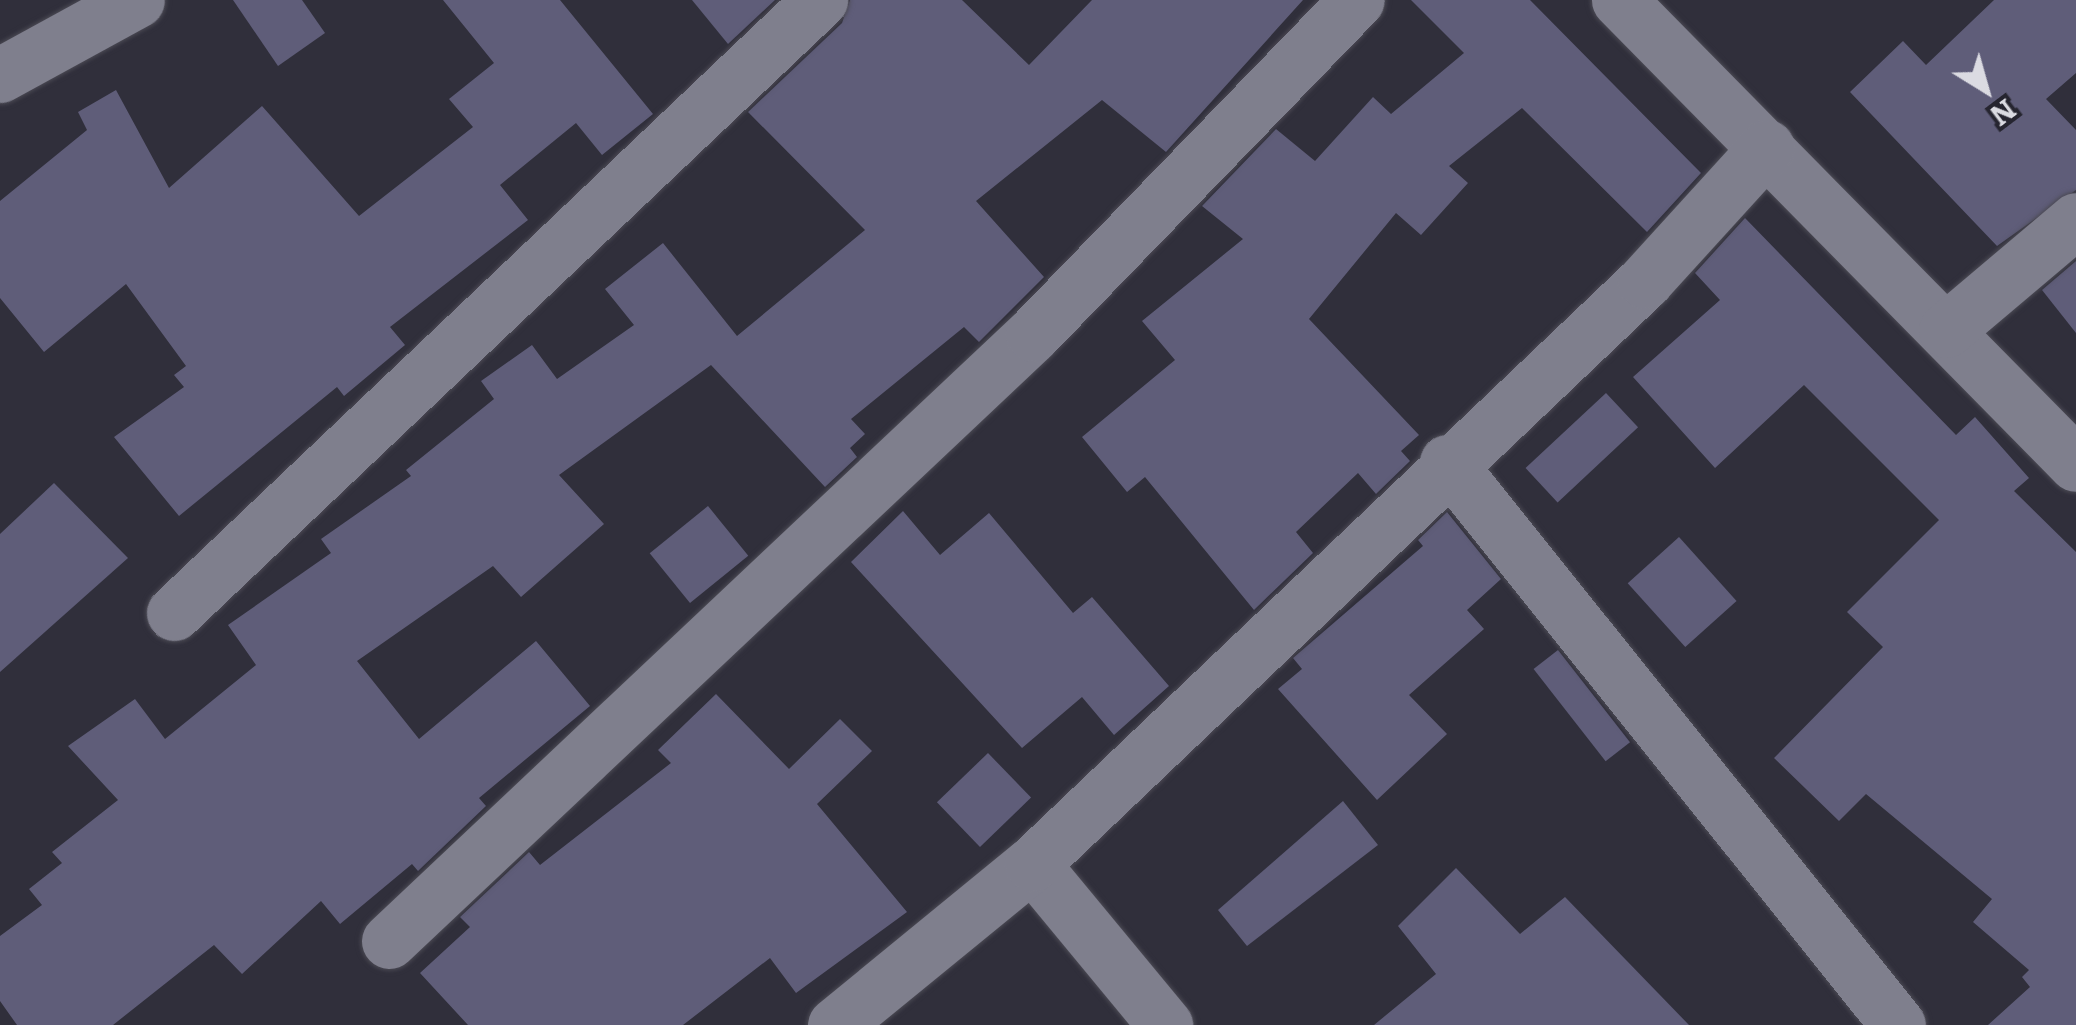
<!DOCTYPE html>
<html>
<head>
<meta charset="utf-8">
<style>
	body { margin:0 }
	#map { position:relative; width:2076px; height:1025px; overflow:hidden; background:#302f3b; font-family:Literata,serif }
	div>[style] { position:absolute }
	.building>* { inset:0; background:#5f5d79; transform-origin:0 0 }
	.roads { filter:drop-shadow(0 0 2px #4b4a54) drop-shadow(0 0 2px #4b4a54) }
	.minor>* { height:55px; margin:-27.5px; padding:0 27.5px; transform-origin:27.5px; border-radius:27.5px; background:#7f7f8d }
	span { translate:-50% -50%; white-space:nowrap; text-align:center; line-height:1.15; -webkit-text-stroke:10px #262530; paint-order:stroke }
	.north { position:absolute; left:1936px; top:40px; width:100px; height:100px; -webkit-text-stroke:8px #262530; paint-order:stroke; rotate:143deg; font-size:28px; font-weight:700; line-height:40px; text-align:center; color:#dbdbe2 }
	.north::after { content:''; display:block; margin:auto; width:35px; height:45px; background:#dbdbe2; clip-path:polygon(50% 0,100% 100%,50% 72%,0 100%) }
</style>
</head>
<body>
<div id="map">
	<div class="building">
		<i style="clip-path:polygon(233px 0,302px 0,325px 33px,278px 66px)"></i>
		<i style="clip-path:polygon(443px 0,560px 0,653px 114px,602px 155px,576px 123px,500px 185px,528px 220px,390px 327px,405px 345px,344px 396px,337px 387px,179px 516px,114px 437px,184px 387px,174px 375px,186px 366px,126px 284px,44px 352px,0 298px,0 201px,87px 130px,78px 112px,116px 90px,169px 188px,262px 106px,359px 216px,473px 127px,449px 99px,494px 63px)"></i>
		<i style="clip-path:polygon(692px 0,775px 0,728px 44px)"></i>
		<i style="clip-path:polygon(850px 0,962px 0,1029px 65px,1092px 0,1303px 0,1166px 152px,1102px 100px,976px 201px,1044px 277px,979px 342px,964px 327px,851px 419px,865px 434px,850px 448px,857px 457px,825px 487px,711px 365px,559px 475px,604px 524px,521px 597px,493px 566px,357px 661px,419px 739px,536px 641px,590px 706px,479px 798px,486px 806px,418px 871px,412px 864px,340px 924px,321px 901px,242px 974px,214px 945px,113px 1025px,17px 1025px,0 1001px,0 936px,42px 905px,29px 889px,62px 863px,52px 852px,118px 800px,68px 746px,135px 699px,165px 739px,256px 665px,228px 625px,331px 553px,321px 539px,411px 476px,406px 470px,494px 399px,481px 381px,532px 345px,557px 379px,634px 325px,605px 289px,663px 243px,737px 336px,865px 230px,748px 112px,842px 23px)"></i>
		<i style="clip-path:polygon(1411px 0,1530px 0,1701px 173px,1647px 232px,1522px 108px,1449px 166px,1468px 183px,1421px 235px,1396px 213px,1309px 319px,1419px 435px,1401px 451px,1410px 461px,1376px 494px,1358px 473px,1296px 532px,1313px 553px,1254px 610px,1145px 477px,1127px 492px,1082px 437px,1175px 360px,1142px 321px,1243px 239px,1202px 206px,1276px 129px,1315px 161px,1373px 97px,1391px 114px,1464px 53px)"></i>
		<i style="clip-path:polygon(1994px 0,2076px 0,2076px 73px,2046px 99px,2076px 130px,2076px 190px,1997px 246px,1850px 92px,1903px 41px,1926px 65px)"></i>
		<i style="clip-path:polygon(1745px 218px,1956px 435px,1975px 417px,2029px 478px,2014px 491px,2076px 552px,2076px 1025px,1988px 1025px,2030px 987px,2022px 977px,2029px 970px,1973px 922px,1992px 899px,1866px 794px,1839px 821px,1774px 758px,1883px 647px,1847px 612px,1939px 520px,1804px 385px,1715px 468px,1633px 377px,1720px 300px,1695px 273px)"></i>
		<i style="clip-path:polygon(2076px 261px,2076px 333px,2042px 290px)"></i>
		<i style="left:1606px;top:393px;width:47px;height:110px;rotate:47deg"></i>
		<i style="clip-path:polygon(54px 483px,128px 558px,0 672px,0 534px)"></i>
		<i style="left:708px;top:506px;width:64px;height:75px;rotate:51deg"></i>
		<i style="clip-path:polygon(903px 511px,940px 555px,989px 513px,1073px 613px,1092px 597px,1169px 686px,1114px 735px,1082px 697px,1022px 748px,851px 562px)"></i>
		<i style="clip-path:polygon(1447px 512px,1501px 579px,1467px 610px,1484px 629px,1409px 695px,1447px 734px,1377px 800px,1278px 689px,1302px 669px,1293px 658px,1423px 546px,1418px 540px)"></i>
		<i style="left:1679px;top:537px;width:86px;height:69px;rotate:48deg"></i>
		<i style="left:1558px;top:650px;width:117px;height:31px;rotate:52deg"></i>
		<i style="clip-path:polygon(716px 694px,789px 769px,840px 719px,872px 751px,817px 804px,907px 912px,796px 993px,770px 958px,683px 1025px,468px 1025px,420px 973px,470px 927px,460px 917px,529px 852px,540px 865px,671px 763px,658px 750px)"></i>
		<i style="left:988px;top:753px;width:62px;height:71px;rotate:46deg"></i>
		<i style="clip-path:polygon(1343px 801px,1378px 845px,1247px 946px,1218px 910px)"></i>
		<i style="clip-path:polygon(1456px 868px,1520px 934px,1565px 897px,1689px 1025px,1374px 1025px,1436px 974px,1398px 926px)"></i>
	</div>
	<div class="roads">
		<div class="minor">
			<i style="left:1619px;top:0;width:651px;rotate:45.44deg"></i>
			<i style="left:0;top:75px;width:156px;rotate:-28.7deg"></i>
			<i style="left:1946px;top:330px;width:170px;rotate:-40.2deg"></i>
			<i style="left:1447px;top:462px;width:721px;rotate:51.3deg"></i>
			<i style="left:174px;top:613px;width:891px;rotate:-43.5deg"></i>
			<i style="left:1032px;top:864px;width:209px;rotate:50.4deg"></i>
			<i style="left:389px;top:941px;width:885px;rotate:-43.31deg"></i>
			<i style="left:1033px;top:334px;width:465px;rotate:-45.9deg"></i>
			<i style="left:835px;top:1025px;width:254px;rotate:-39.3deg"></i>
			<i style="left:1032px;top:864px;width:846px;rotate:-43.56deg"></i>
			<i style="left:1645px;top:281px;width:181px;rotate:-47.7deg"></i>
		</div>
	</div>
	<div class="north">N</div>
</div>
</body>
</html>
